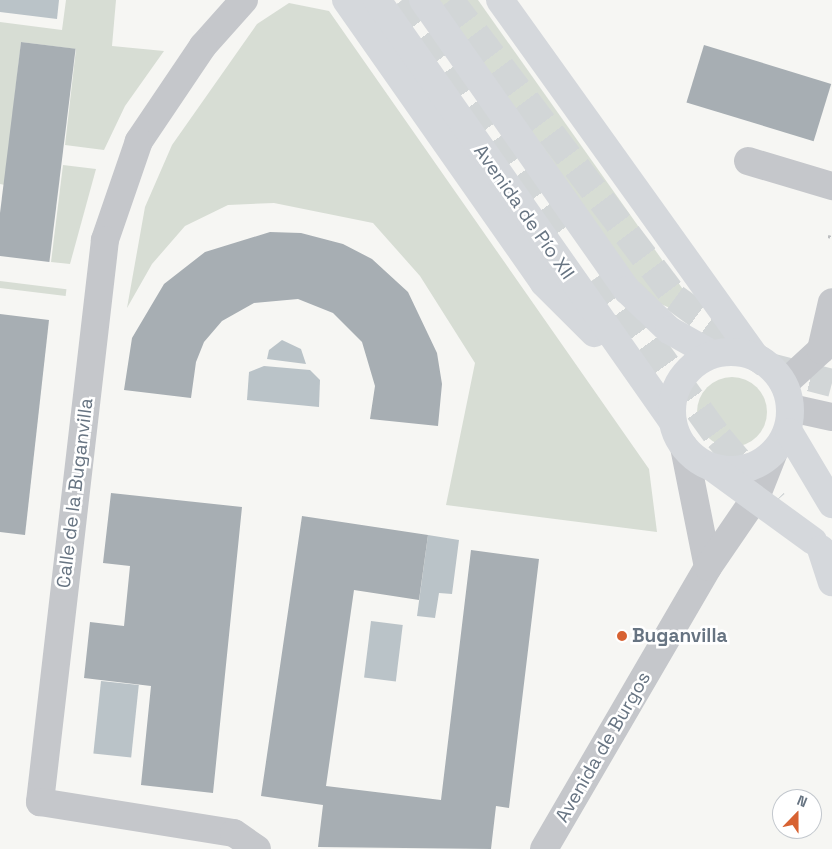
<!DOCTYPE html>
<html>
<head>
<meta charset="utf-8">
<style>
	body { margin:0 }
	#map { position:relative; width:832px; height:849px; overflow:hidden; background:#f6f6f3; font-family:"Space Grotesk",sans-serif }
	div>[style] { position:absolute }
	.green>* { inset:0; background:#d7ddd4; transform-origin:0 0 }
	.round { border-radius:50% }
	.water>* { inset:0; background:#bac3c8; transform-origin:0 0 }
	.building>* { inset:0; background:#a7aeb3; transform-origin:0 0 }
	.major-tunnel>* { height:28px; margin-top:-14px; transform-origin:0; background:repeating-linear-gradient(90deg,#d2d6d7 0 28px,transparent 0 42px) }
	.path>* { height:3px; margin-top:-1.5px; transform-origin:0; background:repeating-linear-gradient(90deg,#bcbec0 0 2.5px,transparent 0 5px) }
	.minor>* { height:28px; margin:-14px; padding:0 14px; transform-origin:14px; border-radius:14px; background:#c5c7cb }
	.major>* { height:28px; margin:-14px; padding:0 14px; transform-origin:14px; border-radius:14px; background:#d5d8dc }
	.major>.ring { margin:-14px; padding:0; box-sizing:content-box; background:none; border:28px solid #d5d8dc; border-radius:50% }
	.dots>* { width:14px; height:14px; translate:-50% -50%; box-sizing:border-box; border:2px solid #fff; border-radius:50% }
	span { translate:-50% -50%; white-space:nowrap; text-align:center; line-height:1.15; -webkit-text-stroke:5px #fff; paint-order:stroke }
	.street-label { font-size:19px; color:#677482 }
	.poi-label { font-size:19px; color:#677482; font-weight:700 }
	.left { translate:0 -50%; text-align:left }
	.north { position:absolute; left:772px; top:789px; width:50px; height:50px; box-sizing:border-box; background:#fff; border:1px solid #c2c7cd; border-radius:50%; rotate:22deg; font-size:14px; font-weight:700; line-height:20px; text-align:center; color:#677482 }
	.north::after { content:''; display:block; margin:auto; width:18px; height:22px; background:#d76232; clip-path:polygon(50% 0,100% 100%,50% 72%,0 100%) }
</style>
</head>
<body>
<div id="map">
	<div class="green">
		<i style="clip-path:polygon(66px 0,116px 0,112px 46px,164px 51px,125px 106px,104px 150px,65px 145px,76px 49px,21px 42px,5px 185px,0 184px,0 22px,62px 30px)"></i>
		<i style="clip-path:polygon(437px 0,478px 0,687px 295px,685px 306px,672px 309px,648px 298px)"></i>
		<i style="clip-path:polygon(289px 3px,329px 11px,649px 469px,657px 532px,446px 505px,475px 363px,420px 276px,373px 223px,274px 203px,228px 205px,185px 226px,152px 264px,127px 308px,145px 207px,172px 145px,257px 24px)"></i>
		<i style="clip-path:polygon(63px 165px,96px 169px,70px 264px,51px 262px)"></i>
		<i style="left:0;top:281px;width:67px;height:7px;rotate:7deg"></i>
		<i class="round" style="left:697px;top:377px;width:70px;height:70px"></i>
	</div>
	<div class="water">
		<i style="clip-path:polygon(0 0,59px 0,57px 19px,0 12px)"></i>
		<i style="clip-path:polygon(282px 340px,301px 349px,306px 364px,267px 359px,269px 350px)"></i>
		<i style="clip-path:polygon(264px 366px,310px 370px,320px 380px,319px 407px,247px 400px,249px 372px)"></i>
		<i style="clip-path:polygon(428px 535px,459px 540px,452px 594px,439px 593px,435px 618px,417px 616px)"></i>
		<i style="left:371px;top:621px;width:32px;height:57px;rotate:7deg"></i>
		<i style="left:101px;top:681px;width:38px;height:73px;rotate:6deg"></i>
	</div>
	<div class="building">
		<i style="left:21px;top:42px;width:55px;height:215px;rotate:7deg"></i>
		<i style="left:704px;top:45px;width:133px;height:60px;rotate:17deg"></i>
		<i style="clip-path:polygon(270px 232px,301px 233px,343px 244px,372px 259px,408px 292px,437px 353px,442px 384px,438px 426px,370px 419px,375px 386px,362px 342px,333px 313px,298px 299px,254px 303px,222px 321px,204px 342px,196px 362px,191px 398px,124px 390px,132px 338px,164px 284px,205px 252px)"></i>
		<i style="clip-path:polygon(0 314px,49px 320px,25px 535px,0 532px)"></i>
		<i style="clip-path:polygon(111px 493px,242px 507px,213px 793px,141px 785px,151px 686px,84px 678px,90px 622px,124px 626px,130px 566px,103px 563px)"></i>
		<i style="clip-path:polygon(302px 516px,428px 535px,419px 600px,354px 590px,326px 786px,441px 800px,471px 550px,539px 559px,509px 808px,496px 806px,491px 849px,318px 847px,323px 805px,261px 796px)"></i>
	</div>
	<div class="major-tunnel">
		<i style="left:402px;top:0;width:289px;rotate:54.2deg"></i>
		<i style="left:450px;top:0;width:373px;rotate:52.9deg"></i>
		<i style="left:675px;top:298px;width:117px;rotate:36deg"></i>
		<i style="left:770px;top:367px;width:64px;rotate:14.5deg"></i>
		<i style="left:601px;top:274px;width:202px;rotate:54.3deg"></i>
		<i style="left:719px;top:438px;width:85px;rotate:49.8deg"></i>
	</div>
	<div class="path">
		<i style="left:828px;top:236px;width:4px;rotate:14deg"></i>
	</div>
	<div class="minor">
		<i style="left:244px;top:0;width:62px;rotate:131.7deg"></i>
		<i style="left:203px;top:46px;width:115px;rotate:124deg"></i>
		<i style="left:139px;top:141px;width:105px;rotate:109deg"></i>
		<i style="left:105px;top:240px;width:566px;rotate:96.6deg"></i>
		<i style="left:40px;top:802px;width:196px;rotate:9.1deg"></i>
		<i style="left:234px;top:833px;width:28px;rotate:35deg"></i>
		<i style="left:748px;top:161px;width:88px;rotate:16.6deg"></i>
		<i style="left:784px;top:384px;width:50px;rotate:-42.6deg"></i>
		<i style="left:821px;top:350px;width:49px;rotate:-77.1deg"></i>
		<i style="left:791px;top:408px;width:42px;rotate:12.4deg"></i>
		<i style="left:684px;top:447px;width:122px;rotate:78.7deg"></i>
		<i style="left:544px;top:849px;width:326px;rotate:-59.8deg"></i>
		<i style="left:708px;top:567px;width:85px;rotate:-55.6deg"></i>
		<i style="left:756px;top:497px;width:46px;rotate:-68.4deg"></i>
	</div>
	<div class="major">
		<i style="left:346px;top:0;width:345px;rotate:55deg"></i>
		<i style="left:544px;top:283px;width:71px;rotate:45deg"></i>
		<i style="left:377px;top:0;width:515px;rotate:54.95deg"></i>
		<i style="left:423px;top:0;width:355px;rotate:54.9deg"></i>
		<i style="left:627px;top:290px;width:58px;rotate:43.6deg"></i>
		<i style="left:669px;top:330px;width:49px;rotate:29.2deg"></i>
		<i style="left:500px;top:0;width:439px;rotate:54.4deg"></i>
		<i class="ring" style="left:672px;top:352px;width:90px;height:90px"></i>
		<i style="left:789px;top:432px;width:84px;rotate:59.2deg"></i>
		<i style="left:713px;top:468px;width:124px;rotate:36.1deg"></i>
		<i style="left:821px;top:549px;width:35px;rotate:72deg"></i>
	</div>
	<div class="dots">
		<i style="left:622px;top:636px;background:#d76232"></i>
	</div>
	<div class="street-label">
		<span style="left:524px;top:212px;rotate:55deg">Avenida de Pío XII</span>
		<span style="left:75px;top:493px;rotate:-83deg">Calle de la Buganvilla</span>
		<span style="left:603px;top:747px;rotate:-60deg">Avenida de Burgos</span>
	</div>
	<div class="poi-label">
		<span class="left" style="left:632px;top:636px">Buganvilla</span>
	</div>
	<div class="north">N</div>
</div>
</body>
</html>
